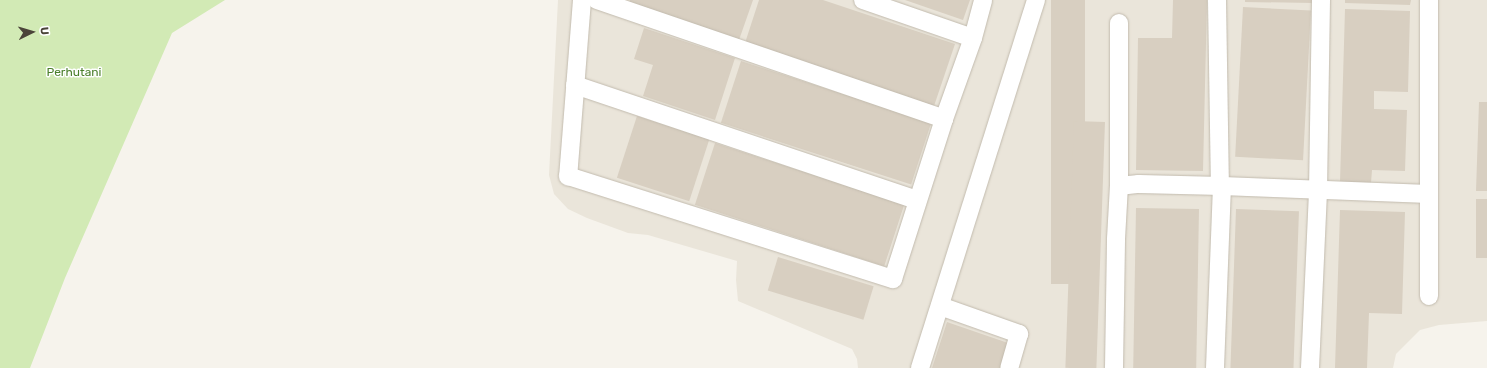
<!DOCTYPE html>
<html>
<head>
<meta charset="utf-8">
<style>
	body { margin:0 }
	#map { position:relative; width:1487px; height:368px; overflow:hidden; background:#f6f3ec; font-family:Rubik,sans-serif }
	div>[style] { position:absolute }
	.residential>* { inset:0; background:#eae5da }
	.green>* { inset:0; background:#d2eab5 }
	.building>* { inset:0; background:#d8cfc1; transform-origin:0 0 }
	.roads { filter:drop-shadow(0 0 1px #c2bbae) drop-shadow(0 0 1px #c2bbae) }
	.minor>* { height:18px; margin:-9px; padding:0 9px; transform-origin:9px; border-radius:9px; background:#fff }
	span { translate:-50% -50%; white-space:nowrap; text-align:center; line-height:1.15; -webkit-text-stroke:3px #fff; paint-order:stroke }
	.park-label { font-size:12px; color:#4a7f2a }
	.north { position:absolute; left:12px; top:12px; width:40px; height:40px; -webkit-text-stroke:3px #fff; paint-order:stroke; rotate:85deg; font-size:11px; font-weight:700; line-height:16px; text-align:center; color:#4b4439 }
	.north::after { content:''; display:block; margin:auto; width:14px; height:18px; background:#4b4439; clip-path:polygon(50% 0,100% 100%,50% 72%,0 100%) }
</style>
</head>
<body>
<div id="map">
	<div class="residential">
		<i style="clip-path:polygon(558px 0,1487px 0,1487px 321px,1439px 325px,1420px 330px,1396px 354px,1393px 368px,858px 368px,857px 359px,852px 349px,738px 301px,736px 280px,737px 261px,648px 235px,628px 233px,587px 218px,568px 209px,554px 194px,549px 175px)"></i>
	</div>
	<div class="green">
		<i style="clip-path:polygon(0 0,225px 0,172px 33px,65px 278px,30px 368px,0 368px)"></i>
	</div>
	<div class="building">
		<i style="clip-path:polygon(630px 0,753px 0,739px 40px,629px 3px)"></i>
		<i style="clip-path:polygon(759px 0,823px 0,955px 44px,934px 106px,745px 43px)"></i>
		<i style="clip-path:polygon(905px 0,970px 0,963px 20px)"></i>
		<i style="left:1051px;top:0;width:34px;height:284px"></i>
		<i style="clip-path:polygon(1173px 0,1207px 0,1203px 171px,1136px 170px,1138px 38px,1172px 38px)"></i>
		<i style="clip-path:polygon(1245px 0,1313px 0,1313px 3px,1245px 2px)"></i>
		<i style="clip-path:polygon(1345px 0,1411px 0,1410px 5px,1345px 3px)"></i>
		<i style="left:1243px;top:7px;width:68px;height:150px;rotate:3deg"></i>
		<i style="clip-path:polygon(1345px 9px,1410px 11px,1408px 92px,1374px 91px,1374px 109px,1407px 110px,1405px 171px,1372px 170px,1371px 183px,1340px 182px)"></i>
		<i style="clip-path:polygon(644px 28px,735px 58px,715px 120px,643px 96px,653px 65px,634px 59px)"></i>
		<i style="left:741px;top:61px;width:200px;height:65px;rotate:18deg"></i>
		<i style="clip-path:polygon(1479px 102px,1487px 102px,1487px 191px,1476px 191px)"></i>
		<i style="left:637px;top:116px;width:76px;height:65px;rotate:18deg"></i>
		<i style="left:1074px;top:121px;width:31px;height:247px;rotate:2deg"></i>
		<i style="left:715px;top:143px;width:199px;height:65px;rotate:18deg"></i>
		<i style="left:1476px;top:199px;width:11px;height:59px"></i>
		<i style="left:1136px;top:208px;width:63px;height:160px;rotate:1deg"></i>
		<i style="left:1236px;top:209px;width:63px;height:159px;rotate:2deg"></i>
		<i style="clip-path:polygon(1340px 210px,1405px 212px,1402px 314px,1369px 313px,1367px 368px,1335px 368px)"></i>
		<i style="left:778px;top:257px;width:100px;height:35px;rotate:17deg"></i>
		<i style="clip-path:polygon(947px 322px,1008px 343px,1000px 368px,932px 368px)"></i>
	</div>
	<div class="roads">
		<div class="minor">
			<i style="left:582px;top:0;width:177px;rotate:94.5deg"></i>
			<i style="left:568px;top:176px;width:341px;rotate:17.6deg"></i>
			<i style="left:893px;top:279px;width:168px;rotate:-72.3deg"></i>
			<i style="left:944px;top:119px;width:86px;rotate:-70.3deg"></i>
			<i style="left:973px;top:38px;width:39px;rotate:-75deg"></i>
			<i style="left:597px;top:0;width:367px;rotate:18.9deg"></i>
			<i style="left:863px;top:0;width:116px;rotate:19.1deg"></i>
			<i style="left:1217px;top:0;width:186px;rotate:89.1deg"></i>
			<i style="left:1119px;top:23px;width:163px;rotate:90deg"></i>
			<i style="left:575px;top:85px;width:361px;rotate:18.6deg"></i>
			<i style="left:1429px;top:296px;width:296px;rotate:-90deg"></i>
			<i style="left:940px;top:306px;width:84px;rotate:19.5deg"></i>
			<i style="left:1019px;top:334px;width:35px;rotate:106deg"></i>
			<i style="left:920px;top:368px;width:386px;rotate:-72.5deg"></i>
			<i style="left:1114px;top:368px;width:129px;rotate:-89.1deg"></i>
			<i style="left:1116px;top:239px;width:53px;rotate:-86.8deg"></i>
			<i style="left:1119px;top:186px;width:20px;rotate:-6deg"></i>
			<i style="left:1139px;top:184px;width:83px;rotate:1.4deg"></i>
			<i style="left:1222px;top:186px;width:207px;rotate:2.2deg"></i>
			<i style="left:1215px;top:368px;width:182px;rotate:-87.8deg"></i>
			<i style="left:1310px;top:368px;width:177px;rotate:-87.4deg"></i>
			<i style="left:1318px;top:191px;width:191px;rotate:-89.1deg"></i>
		</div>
	</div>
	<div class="park-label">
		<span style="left:74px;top:73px">Perhutani</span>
	</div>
	<div class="north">U</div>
</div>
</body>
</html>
